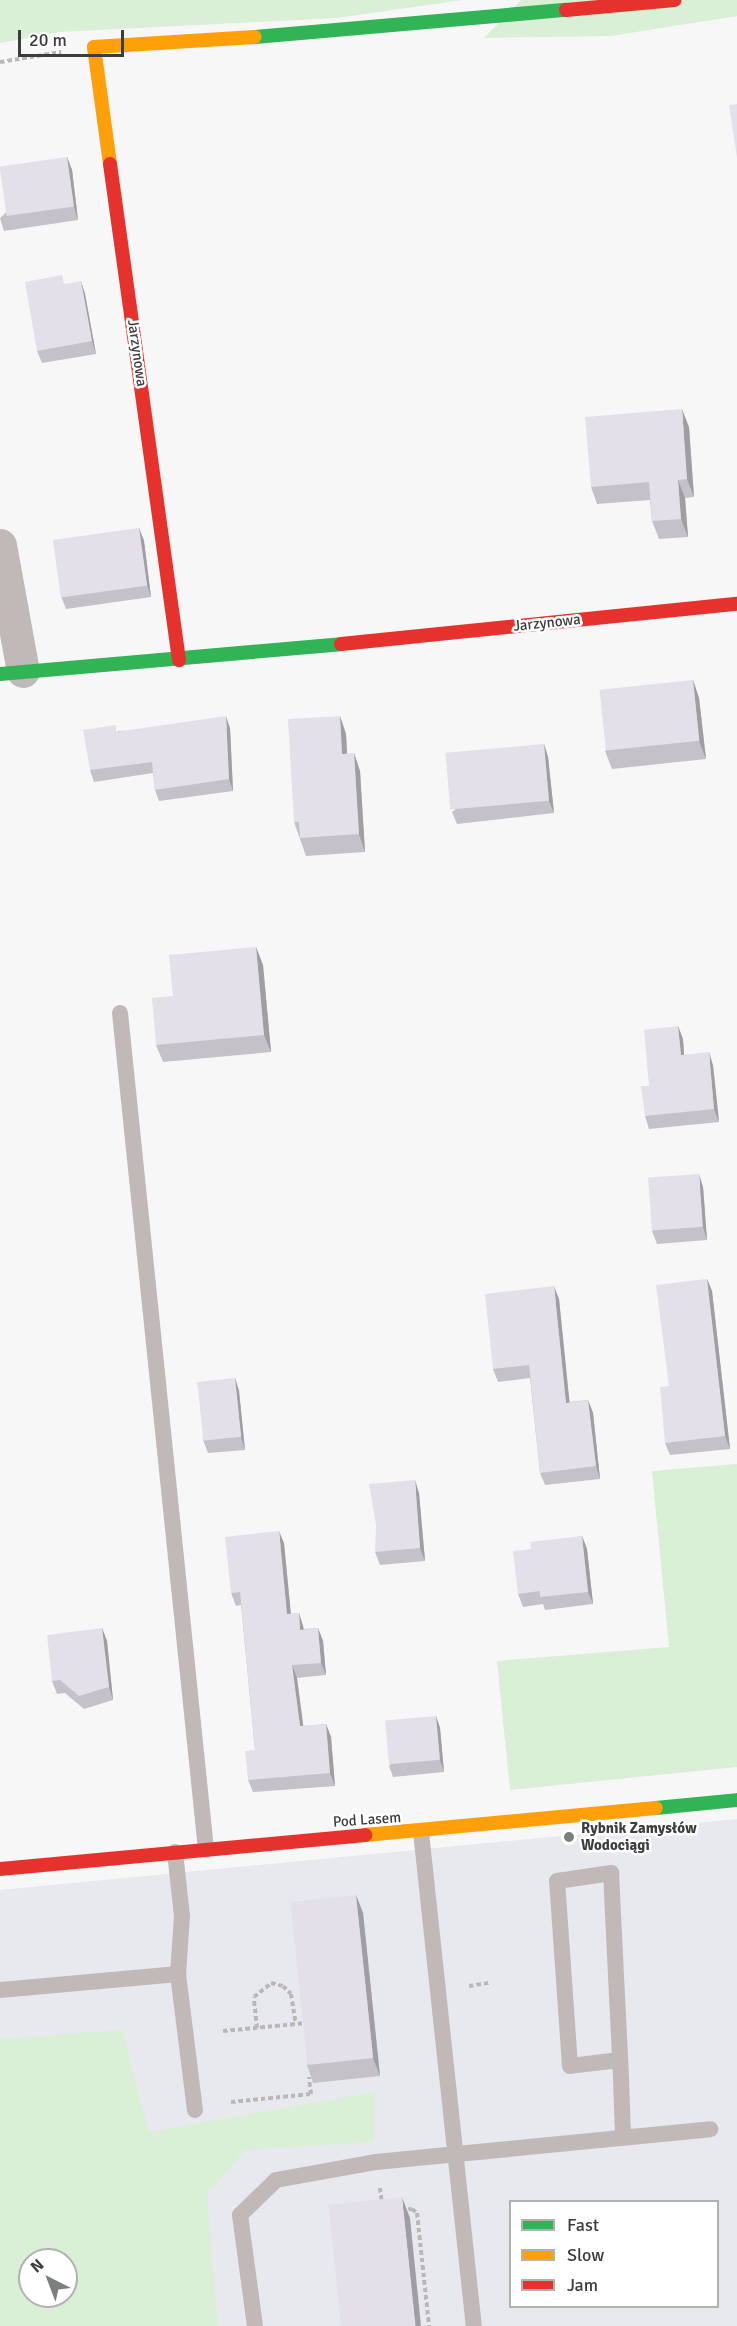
<!DOCTYPE html>
<html>
<head>
<meta charset="utf-8">
<style>
	body { margin:0 }
	#map { position:relative; width:737px; height:2326px; overflow:hidden; background:#f7f7f7; font-family:Signika,sans-serif }
	div>[style] { position:absolute }
	.built>* { inset:0; background:#e7e9ee }
	.green>* { inset:0; background:#d9efd6 }
	.path>* { height:4px; margin-top:-2px; transform-origin:0; background:repeating-linear-gradient(90deg,#bcb7b7 0 4.5px,transparent 0 7.5px) }
	.lane>* { height:16px; margin:-8px; padding:0 8px; transform-origin:8px; border-radius:8px; background:#c0b9b8 }
	.street>* { height:33px; margin:-16.5px; padding:0 16.5px; transform-origin:16.5px; border-radius:16.5px; background:#c0b9b8 }
	.fast>* { height:14px; margin:-7px; padding:0 7px; transform-origin:7px; border-radius:7px; background:#30b455 }
	.slow>* { height:14px; margin:-7px; padding:0 7px; transform-origin:7px; border-radius:7px; background:#ff9f0a }
	.jam>* { height:14px; margin:-7px; padding:0 7px; transform-origin:7px; border-radius:7px; background:#e5322d }
	.wall>* { inset:0; background:#c4c1c9 }
	.shaded-wall>* { inset:0; background:#a09da4 }
	.building>* { inset:0; background:#e4e0ea; transform-origin:0 0 }
	.dots>* { width:16px; height:16px; translate:-50% -50%; box-sizing:border-box; border:3px solid #fff; border-radius:50% }
	span { translate:-50% -50%; white-space:nowrap; text-align:center; line-height:1.15; -webkit-text-stroke:5px #fff; paint-order:stroke }
	.street-label { font-size:15px; color:#3c3d3d }
	.poi-label { font-size:15px; color:#3c3d3d; font-weight:700 }
	.left { translate:0 -50%; text-align:left }
	.legend { position:absolute; left:509px; top:2200px; width:210px; height:108px; box-sizing:border-box; background:#fff; border:2px solid #b1b1b1; margin:0; padding:8px 10px; list-style:none; font-size:18px; color:#3c3d3d }
	.legend li { display:flex; align-items:center; gap:12px; height:30px }
	.legend b { width:30px; border:2px solid #b1b1b1 }
	.north { position:absolute; left:18px; top:2248px; width:60px; height:60px; box-sizing:border-box; background:#fff; border:2px solid #b1b1b1; border-radius:50%; rotate:318deg; font-size:16px; font-weight:700; line-height:24px; text-align:center; color:#3c3d3d }
	.north::after { content:''; display:block; margin:auto; width:21px; height:27px; background:#7d7e7e; clip-path:polygon(50% 0,100% 100%,50% 72%,0 100%) }
	.scale { position:absolute; left:18px; top:30px; width:106px; height:27px; box-sizing:border-box; border:3px solid #3c3d3d; border-top:0; padding-left:8px; font-size:18px; line-height:21px; white-space:nowrap; color:#3c3d3d; -webkit-text-stroke:4px #fff; paint-order:stroke }
</style>
</head>
<body>
<div id="map">
	<div class="built">
		<i style="clip-path:polygon(evenodd,737px 1819px,737px 2326px,0 2326px,0 1890px,737px 1819px,510px 2202px,718px 2202px,718px 2306px,510px 2306px,510px 2202px,737px 1819px,30px 2260px,66px 2260px,66px 2296px,30px 2296px,30px 2260px)"></i>
	</div>
	<div class="green">
		<i style="clip-path:polygon(0 0,463px 0,337px 18px,59px 32px,0 43px)"></i>
		<i style="clip-path:polygon(521px 0,737px 0,737px 16px,611px 36px,484px 38px)"></i>
		<i style="clip-path:polygon(737px 1464px,737px 1767px,510px 1790px,497px 1661px,669px 1647px,652px 1471px)"></i>
		<i style="clip-path:polygon(evenodd,122px 2030px,149px 2132px,375px 2092px,374px 2142px,245px 2150px,207px 2195px,218px 2326px,0 2326px,0 2039px,122px 2030px,30px 2260px,66px 2260px,66px 2296px,30px 2296px,30px 2260px)"></i>
	</div>
	<div class="path">
		<i style="left:0;top:62px;width:62px;rotate:-9.3deg"></i>
		<i style="left:469px;top:1986px;width:20px;rotate:-9deg"></i>
		<i style="left:257px;top:2028px;width:31px;rotate:-96deg"></i>
		<i style="left:254px;top:1997px;width:22px;rotate:-39deg"></i>
		<i style="left:271px;top:1983px;width:12px;rotate:14deg"></i>
		<i style="left:283px;top:1986px;width:11px;rotate:45deg"></i>
		<i style="left:291px;top:1994px;width:30px;rotate:81deg"></i>
		<i style="left:223px;top:2031px;width:84px;rotate:-5.4deg"></i>
		<i style="left:231px;top:2102px;width:80px;rotate:-5.7deg"></i>
		<i style="left:311px;top:2094px;width:17px;rotate:-97deg"></i>
		<i style="left:380px;top:2188px;width:16px;rotate:83deg"></i>
		<i style="left:401px;top:2210px;width:11px;rotate:-5deg"></i>
		<i style="left:412px;top:2209px;width:6px;rotate:39deg"></i>
		<i style="left:417px;top:2213px;width:114px;rotate:83.9deg"></i>
	</div>
	<div class="lane">
		<i style="left:120px;top:1013px;width:841px;rotate:84.13deg"></i>
		<i style="left:421px;top:1832px;width:497px;rotate:83.9deg"></i>
		<i style="left:175px;top:1852px;width:64px;rotate:83.8deg"></i>
		<i style="left:182px;top:1916px;width:58px;rotate:93.9deg"></i>
		<i style="left:178px;top:1974px;width:137px;rotate:82.9deg"></i>
		<i style="left:0;top:1990px;width:179px;rotate:-5.1deg"></i>
		<i style="left:620px;top:2060px;width:50px;rotate:173.2deg"></i>
		<i style="left:570px;top:2066px;width:185px;rotate:-94deg"></i>
		<i style="left:557px;top:1881px;width:55px;rotate:-8.4deg"></i>
		<i style="left:611px;top:1873px;width:204px;rotate:87.2deg"></i>
		<i style="left:621px;top:2077px;width:60px;rotate:88.1deg"></i>
		<i style="left:255px;top:2326px;width:112px;rotate:-97.7deg"></i>
		<i style="left:240px;top:2215px;width:50px;rotate:-44.2deg"></i>
		<i style="left:276px;top:2180px;width:102px;rotate:-10.2deg"></i>
		<i style="left:376px;top:2162px;width:336px;rotate:-5.6deg"></i>
	</div>
	<div class="street">
		<i style="left:0;top:545px;width:128px;rotate:79.7deg"></i>
	</div>
	<div class="fast">
		<i style="left:255px;top:37px;width:312px;rotate:-5deg"></i>
		<i style="left:0;top:674px;width:342px;rotate:-5deg"></i>
		<i style="left:656px;top:1808px;width:81px;rotate:-5.6deg"></i>
	</div>
	<div class="slow">
		<i style="left:110px;top:164px;width:118px;rotate:-97.8deg"></i>
		<i style="left:94px;top:47px;width:161px;rotate:-3.6deg"></i>
		<i style="left:365px;top:1835px;width:292px;rotate:-5.3deg"></i>
	</div>
	<div class="jam">
		<i style="left:566px;top:10px;width:109px;rotate:-5.2deg"></i>
		<i style="left:110px;top:164px;width:501px;rotate:82.08deg"></i>
		<i style="left:341px;top:644px;width:398px;rotate:-5.8deg"></i>
		<i style="left:0;top:1869px;width:367px;rotate:-5.3deg"></i>
	</div>
	<div class="wall">
		<i style="clip-path:polygon(67px 157px,72px 170px,78px 220px,4px 231px,0 218px)"></i>
		<i style="clip-path:polygon(81px 281px,85px 294px,96px 354px,42px 363px,37px 351px)"></i>
		<i style="clip-path:polygon(689px 427px,694px 497px,685px 498px,688px 537px,659px 539px,652px 521px,650px 500px,597px 504px,591px 487px)"></i>
		<i style="clip-path:polygon(139px 528px,144px 541px,151px 597px,66px 609px,61px 596px)"></i>
		<i style="clip-path:polygon(693px 680px,699px 698px,706px 759px,612px 769px,605px 751px)"></i>
		<i style="clip-path:polygon(340px 716px,346px 734px,347px 754px,354px 753px,360px 771px,365px 852px,306px 856px,294px 822px)"></i>
		<i style="clip-path:polygon(230px 728px,233px 791px,159px 801px,155px 790px,153px 773px,94px 782px,90px 770px,118px 731px)"></i>
		<i style="clip-path:polygon(544px 744px,548px 757px,554px 813px,457px 824px,452px 812px)"></i>
		<i style="clip-path:polygon(256px 947px,263px 965px,271px 1052px,163px 1062px,156px 1045px,173px 996px)"></i>
		<i style="clip-path:polygon(678px 1026px,683px 1039px,684px 1055px,713px 1065px,719px 1122px,649px 1129px,645px 1116px,649px 1086px)"></i>
		<i style="clip-path:polygon(703px 1187px,707px 1240px,657px 1244px,652px 1231px)"></i>
		<i style="clip-path:polygon(707px 1279px,712px 1291px,730px 1449px,670px 1455px,665px 1443px,669px 1386px)"></i>
		<i style="clip-path:polygon(559px 1299px,569px 1402px,588px 1400px,593px 1413px,600px 1479px,545px 1485px,540px 1473px,530px 1378px,498px 1382px,493px 1369px)"></i>
		<i style="clip-path:polygon(235px 1378px,239px 1391px,245px 1450px,208px 1453px,203px 1440px)"></i>
		<i style="clip-path:polygon(419px 1493px,425px 1561px,380px 1565px,375px 1552px)"></i>
		<i style="clip-path:polygon(582px 1536px,587px 1549px,593px 1604px,545px 1610px,543px 1604px,523px 1607px,518px 1594px,531px 1549px)"></i>
		<i style="clip-path:polygon(284px 1543px,291px 1614px,299px 1613px,304px 1629px,318px 1628px,323px 1641px,326px 1675px,297px 1678px,303px 1726px,326px 1724px,331px 1737px,335px 1786px,253px 1792px,248px 1780px,255px 1750px,241px 1605px,236px 1606px,231px 1593px)"></i>
		<i style="clip-path:polygon(102px 1628px,107px 1641px,113px 1700px,84px 1709px,65px 1693px,57px 1694px,52px 1681px)"></i>
		<i style="clip-path:polygon(436px 1716px,440px 1728px,444px 1772px,393px 1777px,389px 1766px)"></i>
		<i style="clip-path:polygon(356px 1895px,363px 1913px,380px 2076px,313px 2083px,307px 2065px)"></i>
	</div>
	<div class="shaded-wall">
		<i style="clip-path:polygon(67px 157px,72px 170px,78px 220px,74px 207px)"></i>
		<i style="clip-path:polygon(81px 281px,85px 294px,96px 354px,92px 341px)"></i>
		<i style="clip-path:polygon(682px 409px,689px 427px,694px 497px,687px 479px)"></i>
		<i style="clip-path:polygon(678px 480px,685px 498px,688px 537px,681px 519px)"></i>
		<i style="clip-path:polygon(139px 528px,144px 541px,151px 597px,147px 585px)"></i>
		<i style="clip-path:polygon(693px 680px,699px 698px,706px 759px,699px 741px)"></i>
		<i style="clip-path:polygon(226px 716px,230px 728px,233px 791px,229px 779px)"></i>
		<i style="clip-path:polygon(340px 716px,346px 734px,348px 772px,342px 754px)"></i>
		<i style="clip-path:polygon(544px 744px,548px 757px,554px 813px,549px 801px)"></i>
		<i style="clip-path:polygon(354px 753px,360px 771px,365px 852px,359px 834px)"></i>
		<i style="clip-path:polygon(256px 947px,263px 965px,271px 1052px,264px 1035px)"></i>
		<i style="clip-path:polygon(678px 1026px,683px 1039px,685px 1068px,681px 1055px)"></i>
		<i style="clip-path:polygon(709px 1052px,713px 1065px,719px 1122px,714px 1109px)"></i>
		<i style="clip-path:polygon(699px 1174px,703px 1187px,707px 1240px,703px 1227px)"></i>
		<i style="clip-path:polygon(707px 1279px,712px 1291px,730px 1449px,725px 1436px)"></i>
		<i style="clip-path:polygon(554px 1286px,559px 1299px,571px 1416px,566px 1403px)"></i>
		<i style="clip-path:polygon(235px 1378px,239px 1391px,245px 1450px,241px 1437px)"></i>
		<i style="clip-path:polygon(588px 1400px,593px 1413px,600px 1479px,596px 1466px)"></i>
		<i style="clip-path:polygon(415px 1480px,419px 1493px,425px 1561px,420px 1548px)"></i>
		<i style="clip-path:polygon(279px 1531px,284px 1543px,292px 1627px,287px 1614px)"></i>
		<i style="clip-path:polygon(582px 1536px,587px 1549px,593px 1604px,588px 1592px)"></i>
		<i style="clip-path:polygon(299px 1613px,303px 1626px,305px 1642px,300px 1630px)"></i>
		<i style="clip-path:polygon(102px 1628px,107px 1641px,113px 1700px,109px 1687px)"></i>
		<i style="clip-path:polygon(318px 1628px,323px 1641px,326px 1675px,321px 1663px)"></i>
		<i style="clip-path:polygon(292px 1665px,297px 1678px,305px 1739px,300px 1726px)"></i>
		<i style="clip-path:polygon(436px 1716px,440px 1728px,444px 1772px,440px 1760px)"></i>
		<i style="clip-path:polygon(326px 1724px,331px 1737px,335px 1786px,330px 1773px)"></i>
		<i style="clip-path:polygon(356px 1895px,363px 1913px,380px 2076px,373px 2058px)"></i>
		<i style="clip-path:polygon(402px 2197px,410px 2218px,421px 2326px,415px 2326px)"></i>
	</div>
	<div class="building">
		<i style="clip-path:polygon(737px 104px,737px 158px,729px 105px)"></i>
		<i style="left:67px;top:157px;width:50px;height:68px;rotate:82deg"></i>
		<i style="clip-path:polygon(62px 275px,64px 284px,81px 281px,92px 341px,37px 351px,25px 282px)"></i>
		<i style="clip-path:polygon(682px 409px,687px 479px,678px 480px,681px 519px,652px 521px,649px 482px,591px 487px,585px 417px)"></i>
		<i style="left:139px;top:528px;width:58px;height:87px;rotate:82deg"></i>
		<i style="left:693px;top:680px;width:61px;height:94px;rotate:84deg"></i>
		<i style="clip-path:polygon(226px 716px,229px 779px,155px 790px,152px 762px,90px 770px,83px 730px,116px 725px,116px 732px)"></i>
		<i style="clip-path:polygon(340px 716px,342px 754px,354px 753px,359px 834px,300px 838px,299px 822px,294px 822px,288px 719px)"></i>
		<i style="left:544px;top:744px;width:57px;height:99px;rotate:85deg"></i>
		<i style="clip-path:polygon(256px 947px,264px 1035px,156px 1045px,152px 998px,173px 996px,169px 955px)"></i>
		<i style="clip-path:polygon(678px 1026px,681px 1055px,709px 1052px,714px 1109px,645px 1116px,641px 1086px,649px 1086px,644px 1030px)"></i>
		<i style="left:699px;top:1174px;width:53px;height:51px;rotate:86deg"></i>
		<i style="clip-path:polygon(707px 1279px,725px 1436px,665px 1443px,660px 1387px,669px 1386px,656px 1285px)"></i>
		<i style="clip-path:polygon(554px 1286px,566px 1403px,588px 1400px,596px 1466px,540px 1473px,529px 1365px,493px 1369px,485px 1294px)"></i>
		<i style="left:235px;top:1378px;width:59px;height:38px;rotate:84deg"></i>
		<i style="clip-path:polygon(415px 1480px,420px 1548px,375px 1552px,376px 1525px,369px 1484px)"></i>
		<i style="clip-path:polygon(279px 1531px,287px 1614px,299px 1613px,300px 1630px,318px 1628px,321px 1663px,292px 1665px,300px 1726px,326px 1724px,330px 1773px,248px 1780px,245px 1751px,255px 1750px,240px 1592px,231px 1593px,225px 1537px)"></i>
		<i style="clip-path:polygon(582px 1536px,588px 1592px,540px 1597px,540px 1591px,518px 1594px,513px 1551px,531px 1549px,530px 1542px)"></i>
		<i style="clip-path:polygon(102px 1628px,109px 1687px,79px 1696px,60px 1680px,52px 1681px,47px 1635px)"></i>
		<i style="left:436px;top:1716px;width:44px;height:51px;rotate:85deg"></i>
		<i style="left:356px;top:1895px;width:164px;height:66px;rotate:84deg"></i>
		<i style="left:402px;top:2197px;width:130px;height:74px;rotate:84deg"></i>
	</div>
	<div class="dots">
		<i style="left:569px;top:1837px;background:#7d7e7e"></i>
	</div>
	<div class="street-label">
		<span style="left:137px;top:353px;rotate:82deg">Jarzynowa</span>
		<span style="left:547px;top:623px;rotate:-6deg">Jarzynowa</span>
		<span style="left:367px;top:1820px;rotate:-4deg">Pod Lasem</span>
	</div>
	<div class="poi-label">
		<span class="left" style="left:581px;top:1837px">Rybnik Zamysłów<br>Wodociągi</span>
	</div>
	<ul class="legend">
	<li><b style="height:8px;background:#30b455"></b>Fast</li>
	<li><b style="height:8px;background:#ff9f0a"></b>Slow</li>
	<li><b style="height:8px;background:#e5322d"></b>Jam</li>
	</ul>
	<div class="north">N</div>
	<div class="scale">20 m</div>
</div>
</body>
</html>
